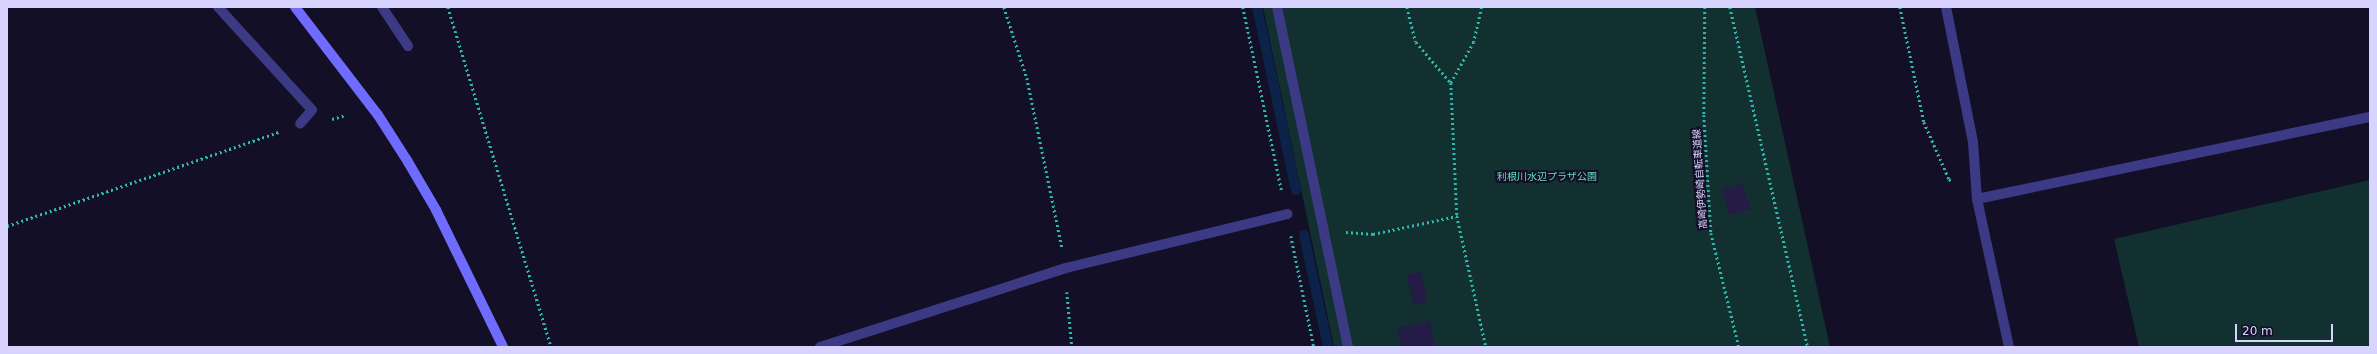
<!DOCTYPE html>
<html>
<head>
<meta charset="utf-8">
<style>
	body { margin:0 }
	#map { position:relative; width:2377px; height:354px; overflow:hidden; background:#130f26; font-family:"DejaVu Sans","Noto Sans JP",sans-serif }
	div>[style] { position:absolute }
	.green>* { inset:0; background:#12302f }
	.stream>* { height:10px; margin:-5px; padding:0 5px; transform-origin:5px; border-radius:5px; background:#0c2248 }
	.building>* { inset:0; background:#241b47; transform-origin:0 0 }
	.path>* { height:2.5px; margin-top:-1.25px; transform-origin:0; background:repeating-linear-gradient(90deg,#2fb8b0 0 2px,transparent 0 5px) }
	.lane>* { height:10px; margin:-5px; padding:0 5px; transform-origin:5px; border-radius:5px; background:#3d3a85 }
	.street>* { height:10px; margin:-5px; padding:0 5px; transform-origin:5px; border-radius:5px; background:#3d3a85 }
	.secondary>* { height:10px; margin:-5px; padding:0 5px; transform-origin:5px; border-radius:5px; background:#6f6bff }
	span { translate:-50% -50%; white-space:nowrap; text-align:center; line-height:1.15; -webkit-text-stroke:4px #130f26; paint-order:stroke }
	.park-label { font-size:10px; color:#5fe0c0 }
	.street-label { font-size:10px; color:#d9d4ff }
	.frame { position:absolute; inset:0; border:8px solid #d9d4ff; pointer-events:none }
	.scale { position:absolute; left:2235px; top:324px; width:98px; height:18px; box-sizing:border-box; border:2px solid #d9d4ff; border-top:0; padding-left:5px; font-size:12px; line-height:14px; white-space:nowrap; color:#d9d4ff; -webkit-text-stroke:3px #130f26; paint-order:stroke }
</style>
</head>
<body>
<div id="map">
	<div class="green">
		<i style="clip-path:polygon(1263px 7px,1755px 7px,1830px 347px,1334px 347px)"></i>
		<i style="clip-path:polygon(2370px 180px,2370px 347px,2139px 347px,2114px 239px)"></i>
	</div>
	<div class="stream">
		<i style="left:1257px;top:7px;width:187px;rotate:78deg"></i>
		<i style="left:1304px;top:235px;width:115px;rotate:77.9deg"></i>
	</div>
	<div class="building">
		<i style="left:1743px;top:184px;width:26px;height:22px;rotate:74deg"></i>
		<i style="left:1421px;top:272px;width:31px;height:14px;rotate:79deg"></i>
		<i style="clip-path:polygon(1430px 321px,1435px 347px,1401px 347px,1397px 328px)"></i>
	</div>
	<div class="path">
		<i style="left:448px;top:7px;width:355px;rotate:73.1deg"></i>
		<i style="left:1004px;top:7px;width:75px;rotate:72.1deg"></i>
		<i style="left:1027px;top:78px;width:173px;rotate:78.3deg"></i>
		<i style="left:1243px;top:7px;width:189px;rotate:78.1deg"></i>
		<i style="left:1407px;top:7px;width:36px;rotate:76deg"></i>
		<i style="left:1416px;top:42px;width:54px;rotate:49.5deg"></i>
		<i style="left:1482px;top:7px;width:36px;rotate:103deg"></i>
		<i style="left:1474px;top:42px;width:47px;rotate:119.3deg"></i>
		<i style="left:1451px;top:83px;width:133px;rotate:87.4deg"></i>
		<i style="left:1457px;top:216px;width:134px;rotate:77.5deg"></i>
		<i style="left:1705px;top:7px;width:108px;rotate:90.5deg"></i>
		<i style="left:1704px;top:115px;width:118px;rotate:86.6deg"></i>
		<i style="left:1711px;top:233px;width:117px;rotate:76.2deg"></i>
		<i style="left:1730px;top:7px;width:349px;rotate:77.1deg"></i>
		<i style="left:1900px;top:7px;width:117px;rotate:78.2deg"></i>
		<i style="left:1924px;top:122px;width:62px;rotate:66.3deg"></i>
		<i style="left:1949px;top:179px;width:4px;rotate:34deg"></i>
		<i style="left:332px;top:119px;width:15px;rotate:-16deg"></i>
		<i style="left:7px;top:226px;width:288px;rotate:-19.1deg"></i>
		<i style="left:1346px;top:232px;width:27px;rotate:4deg"></i>
		<i style="left:1373px;top:234px;width:86px;rotate:-12.1deg"></i>
		<i style="left:1291px;top:236px;width:113px;rotate:78.3deg"></i>
		<i style="left:1067px;top:292px;width:55px;rotate:84.8deg"></i>
	</div>
	<div class="lane">
		<i style="left:218px;top:7px;width:139px;rotate:47.6deg"></i>
		<i style="left:312px;top:110px;width:18px;rotate:131deg"></i>
		<i style="left:382px;top:7px;width:47px;rotate:56.3deg"></i>
		<i style="left:1277px;top:7px;width:347px;rotate:78.2deg"></i>
		<i style="left:1946px;top:7px;width:138px;rotate:78.7deg"></i>
		<i style="left:1973px;top:142px;width:57px;rotate:86deg"></i>
		<i style="left:820px;top:347px;width:258px;rotate:-17.8deg"></i>
		<i style="left:1066px;top:268px;width:228px;rotate:-13.7deg"></i>
	</div>
	<div class="street">
		<i style="left:2009px;top:347px;width:151px;rotate:-102.2deg"></i>
		<i style="left:1977px;top:199px;width:401px;rotate:-11.8deg"></i>
	</div>
	<div class="secondary">
		<i style="left:295px;top:7px;width:136px;rotate:52.5deg"></i>
		<i style="left:378px;top:115px;width:56px;rotate:57.4deg"></i>
		<i style="left:408px;top:162px;width:56px;rotate:59.7deg"></i>
		<i style="left:436px;top:210px;width:153px;rotate:63.9deg"></i>
	</div>
	<div class="park-label">
		<span style="left:1547px;top:177px">利根川水辺プラザ公園</span>
	</div>
	<div class="street-label">
		<span style="left:1700px;top:179px;rotate:-94deg">高崎伊勢崎自転車道線</span>
	</div>
	<div class="frame"></div>
	<div class="scale">20 m</div>
</div>
</body>
</html>
